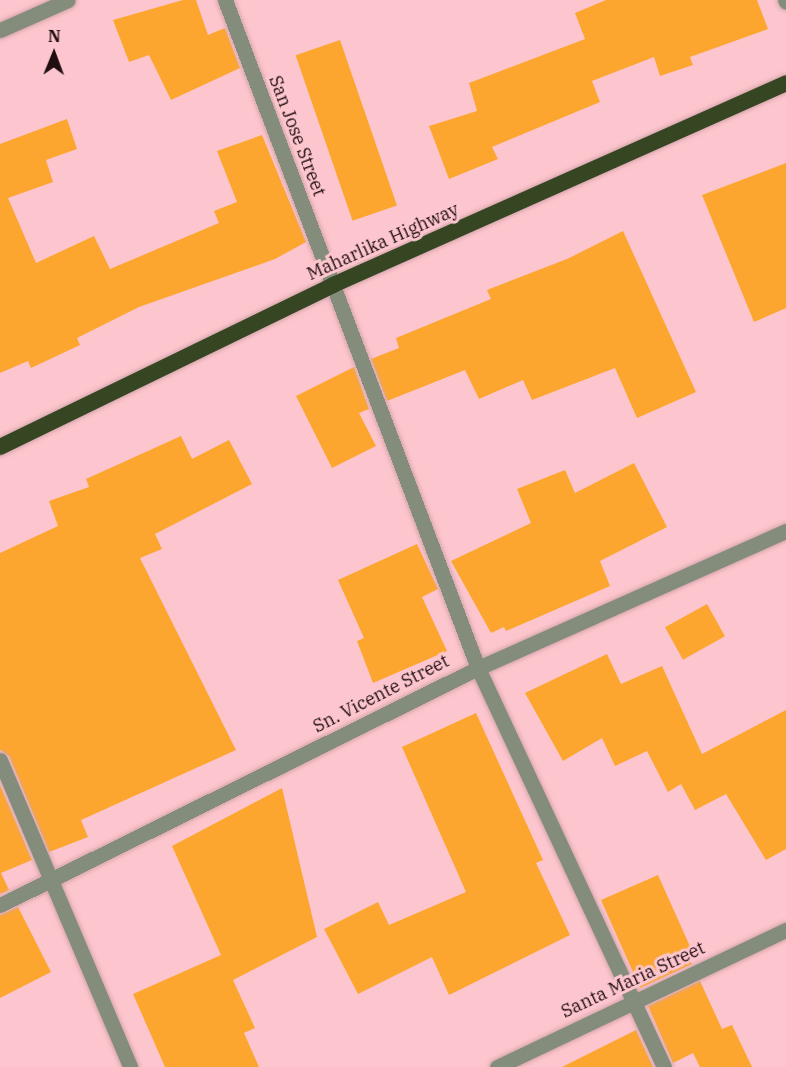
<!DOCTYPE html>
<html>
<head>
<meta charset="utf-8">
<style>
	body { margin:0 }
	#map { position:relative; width:786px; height:1067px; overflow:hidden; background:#fdc6ce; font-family:"IBM Plex Serif",serif }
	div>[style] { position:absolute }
	.building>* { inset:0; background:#fca630; transform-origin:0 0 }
	.roads { filter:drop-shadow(0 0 2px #d5a5ac) drop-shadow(0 0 2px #d5a5ac) }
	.minor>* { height:15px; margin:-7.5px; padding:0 7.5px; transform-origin:7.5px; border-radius:7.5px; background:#848d7b }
	.trunk>* { height:16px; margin:-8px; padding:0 8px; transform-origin:8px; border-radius:8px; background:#364622 }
	span { translate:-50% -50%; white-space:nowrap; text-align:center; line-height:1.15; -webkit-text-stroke:6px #fdc6ce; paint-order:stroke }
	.street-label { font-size:18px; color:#200e11 }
	.north { position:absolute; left:24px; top:24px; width:60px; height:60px; -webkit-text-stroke:4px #fdc6ce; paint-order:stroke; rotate:1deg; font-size:16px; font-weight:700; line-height:24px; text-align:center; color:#200e11 }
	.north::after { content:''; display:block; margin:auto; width:21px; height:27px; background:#200e11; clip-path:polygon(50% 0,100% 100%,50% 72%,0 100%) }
</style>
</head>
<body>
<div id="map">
	<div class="building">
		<i style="clip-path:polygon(183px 0,196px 0,208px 35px,225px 28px,240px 68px,171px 100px,149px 55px,129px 62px,113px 20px)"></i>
		<i style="clip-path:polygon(606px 0,757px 0,768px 29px,690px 57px,693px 65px,660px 76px,654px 57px,592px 81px,600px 102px,492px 147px,498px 159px,449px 179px,429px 126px,477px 111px,469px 83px,585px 39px,575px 13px)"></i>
		<i style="left:340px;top:40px;width:175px;height:47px;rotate:71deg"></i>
		<i style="clip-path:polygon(67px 119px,77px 149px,46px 160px,53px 182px,8px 198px,36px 263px,94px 236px,110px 269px,219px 223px,214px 211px,237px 202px,217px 151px,262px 135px,306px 242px,275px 259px,139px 307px,77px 338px,80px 345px,31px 368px,28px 361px,0 373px,0 144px)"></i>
		<i style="clip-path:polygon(786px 163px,786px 308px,754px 322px,702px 195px)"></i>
		<i style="clip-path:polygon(623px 231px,696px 392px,637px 418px,615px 368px,532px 400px,523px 380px,479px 399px,465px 370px,387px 401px,371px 359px,399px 348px,396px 338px,491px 299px,487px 290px,567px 259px)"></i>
		<i style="clip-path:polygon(354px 367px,369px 409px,359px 413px,376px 446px,332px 468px,296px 396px)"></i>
		<i style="clip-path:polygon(181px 436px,192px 459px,229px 440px,252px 484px,155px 534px,162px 549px,140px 558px,236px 750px,81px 820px,88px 837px,49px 852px,9px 756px,0 750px,0 553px,58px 526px,49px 501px,89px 487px,86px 479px)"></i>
		<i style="clip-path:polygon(634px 463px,667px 527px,600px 561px,610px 586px,506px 631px,504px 627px,491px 633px,451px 561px,531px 523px,517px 489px,565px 470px,575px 493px)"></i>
		<i style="clip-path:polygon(417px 544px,438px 589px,422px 597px,447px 651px,373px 683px,357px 641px,364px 638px,338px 580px)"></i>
		<i style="left:707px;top:604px;width:37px;height:48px;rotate:61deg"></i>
		<i style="clip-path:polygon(607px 654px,621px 684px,662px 666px,702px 754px,786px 710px,786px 849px,766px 860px,726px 794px,695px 810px,681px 784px,668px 792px,647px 751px,615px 766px,602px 738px,563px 761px,525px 693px)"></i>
		<i style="clip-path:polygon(476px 713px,543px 860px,536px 863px,570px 935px,449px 995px,432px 957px,358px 994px,324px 929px,378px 902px,389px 925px,466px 892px,402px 747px)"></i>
		<i style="clip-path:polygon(0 785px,32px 860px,1px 873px,9px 890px,0 894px)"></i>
		<i style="clip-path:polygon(282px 788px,317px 937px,233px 980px,255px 1028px,244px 1033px,259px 1067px,165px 1067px,133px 994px,221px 955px,172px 846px)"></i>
		<i style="clip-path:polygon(658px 875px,693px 953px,688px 955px,692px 964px,640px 988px,601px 900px)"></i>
		<i style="clip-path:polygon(18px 907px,51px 972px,0 998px,0 915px)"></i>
		<i style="clip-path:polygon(700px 981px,722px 1029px,732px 1025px,752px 1067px,700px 1067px,693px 1053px,673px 1063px,648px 1006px)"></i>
		<i style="clip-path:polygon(636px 1030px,653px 1067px,562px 1067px)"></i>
	</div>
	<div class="roads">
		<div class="minor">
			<i style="left:225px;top:0;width:714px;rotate:69.26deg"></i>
			<i style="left:478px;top:668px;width:440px;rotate:65deg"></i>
			<i style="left:785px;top:0;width:2px;rotate:63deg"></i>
			<i style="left:0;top:30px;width:74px;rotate:-23.8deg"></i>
			<i style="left:0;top:760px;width:333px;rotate:67deg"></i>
			<i style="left:0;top:905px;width:534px;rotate:-26.37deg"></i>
			<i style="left:478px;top:668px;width:337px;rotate:-24deg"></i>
			<i style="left:497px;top:1067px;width:320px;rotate:-25.4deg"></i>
		</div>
		<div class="trunk">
			<i style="left:0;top:447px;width:370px;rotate:-25.9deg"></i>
			<i style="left:333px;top:285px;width:496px;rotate:-24deg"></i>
		</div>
	</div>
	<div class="street-label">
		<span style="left:297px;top:136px;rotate:69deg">San Jose Street</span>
		<span style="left:383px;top:242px;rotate:-24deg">Maharlika Highway</span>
		<span style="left:381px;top:694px;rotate:-27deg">Sn. Vicente Street</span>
		<span style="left:633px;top:980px;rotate:-25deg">Santa Maria Street</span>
	</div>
	<div class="north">N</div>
</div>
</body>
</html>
